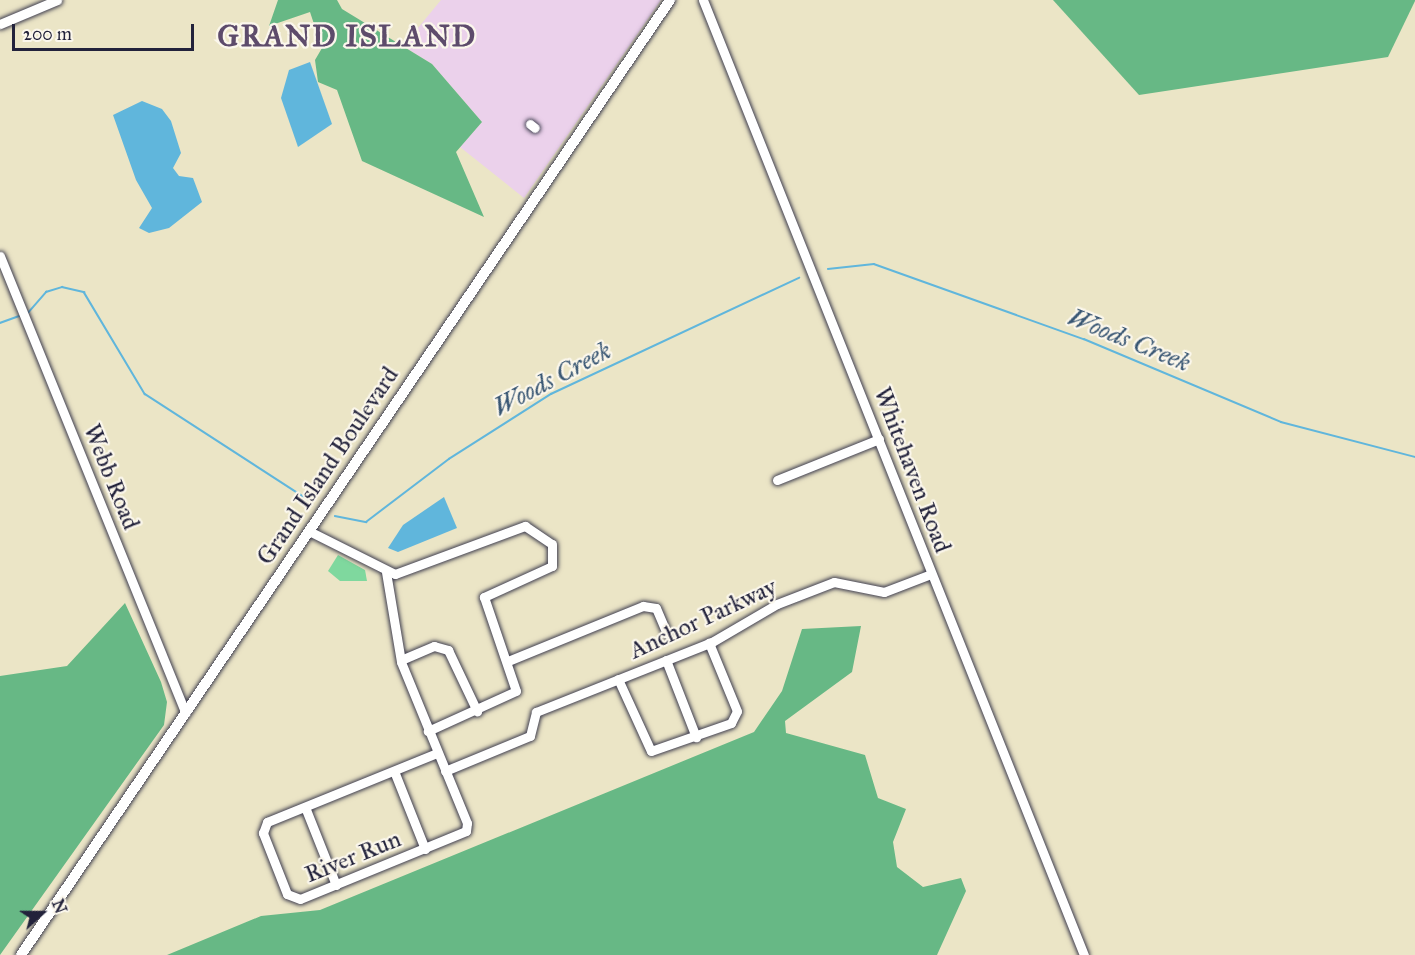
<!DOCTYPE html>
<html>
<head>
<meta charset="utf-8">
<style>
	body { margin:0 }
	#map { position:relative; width:1415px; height:955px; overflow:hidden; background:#ebe5c6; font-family:"IM FELL Great Primer",serif }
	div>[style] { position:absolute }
	.built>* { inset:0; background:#ebd1eb }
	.green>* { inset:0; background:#7fd89e }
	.forest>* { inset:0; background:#67b885 }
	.water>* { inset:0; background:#60b6dc }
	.stream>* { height:1.5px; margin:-0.75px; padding:0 0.75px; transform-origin:0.75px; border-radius:0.75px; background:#60b6dc }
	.roads { filter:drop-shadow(0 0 2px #403f50) drop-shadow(0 0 2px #403f50) }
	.minor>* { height:9px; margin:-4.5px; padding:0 4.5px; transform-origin:4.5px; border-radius:4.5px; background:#fff }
	.major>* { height:10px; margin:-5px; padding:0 5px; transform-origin:5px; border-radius:5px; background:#fff }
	span { translate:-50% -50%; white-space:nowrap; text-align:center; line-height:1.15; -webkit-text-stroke:4.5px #fbf7ec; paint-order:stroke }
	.street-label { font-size:24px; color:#22223b }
	.water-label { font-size:26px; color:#385673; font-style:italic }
	.district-label { font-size:30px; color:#5d4b6b; font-weight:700; letter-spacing:1.5px }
	.north { position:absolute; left:12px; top:883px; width:60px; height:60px; -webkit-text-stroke:4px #fbf7ec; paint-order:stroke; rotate:69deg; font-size:16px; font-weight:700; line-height:24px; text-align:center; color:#22223b }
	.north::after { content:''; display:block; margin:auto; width:21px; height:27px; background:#22223b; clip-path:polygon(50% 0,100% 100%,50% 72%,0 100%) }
	.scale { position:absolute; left:12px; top:24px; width:182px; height:27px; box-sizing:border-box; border:3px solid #22223b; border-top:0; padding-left:8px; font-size:18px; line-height:21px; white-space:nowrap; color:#22223b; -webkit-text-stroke:4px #fbf7ec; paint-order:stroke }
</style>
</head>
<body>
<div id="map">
	<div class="built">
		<i style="clip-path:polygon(441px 0,661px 0,524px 198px,460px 147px,482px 122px,432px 64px,403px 46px)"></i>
	</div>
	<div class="green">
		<i style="clip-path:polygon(338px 555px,365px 570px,367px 581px,340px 581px,328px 571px)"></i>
	</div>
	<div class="forest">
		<i style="clip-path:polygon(278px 0,337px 0,342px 9px,432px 64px,482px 122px,456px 152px,484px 217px,362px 161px,337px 90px,318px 82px,315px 60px,322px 48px,310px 12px,269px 26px)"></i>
		<i style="clip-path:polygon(1053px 0,1415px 0,1415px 1px,1388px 57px,1139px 95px)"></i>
		<i style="clip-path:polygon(125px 603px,161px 682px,167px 702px,164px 725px,0 955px,0 676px,67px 666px)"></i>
		<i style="clip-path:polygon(861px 626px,852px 672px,785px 721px,786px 733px,865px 755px,878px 798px,906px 809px,893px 842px,897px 867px,923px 887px,961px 878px,966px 891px,937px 955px,167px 955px,261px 916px,320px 910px,754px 732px,782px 691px,802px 629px)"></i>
	</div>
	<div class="water">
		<i style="clip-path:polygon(310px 62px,332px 124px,298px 147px,281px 98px,289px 70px)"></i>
		<i style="clip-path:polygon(142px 101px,162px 109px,171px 121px,181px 153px,173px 168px,179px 176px,193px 178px,202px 202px,169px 228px,149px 233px,139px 228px,152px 208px,136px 180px,113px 115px)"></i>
		<i style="clip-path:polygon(444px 497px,457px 528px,398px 552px,388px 548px,403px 525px)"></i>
	</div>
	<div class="stream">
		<i style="left:828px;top:269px;width:46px;rotate:-6.2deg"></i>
		<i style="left:874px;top:264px;width:223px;rotate:19.7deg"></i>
		<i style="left:1084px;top:339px;width:214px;rotate:22.8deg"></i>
		<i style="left:1281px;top:422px;width:138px;rotate:14.6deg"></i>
		<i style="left:28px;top:313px;width:28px;rotate:-49deg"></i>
		<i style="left:46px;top:292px;width:17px;rotate:-17deg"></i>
		<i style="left:62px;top:287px;width:23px;rotate:13deg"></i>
		<i style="left:84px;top:292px;width:119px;rotate:59.1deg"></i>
		<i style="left:145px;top:394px;width:199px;rotate:32.9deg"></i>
		<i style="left:0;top:323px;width:20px;rotate:-20deg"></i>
		<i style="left:335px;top:516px;width:32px;rotate:11deg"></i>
		<i style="left:366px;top:522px;width:104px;rotate:-37.2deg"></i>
		<i style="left:449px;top:459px;width:121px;rotate:-32.5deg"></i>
		<i style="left:551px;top:394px;width:274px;rotate:-25.1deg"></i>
	</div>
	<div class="roads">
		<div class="minor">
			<i style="left:703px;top:0;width:1028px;rotate:68.25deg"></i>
			<i style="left:0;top:24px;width:62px;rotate:-22.8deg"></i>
			<i style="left:530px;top:124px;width:6px;rotate:39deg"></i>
			<i style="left:0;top:256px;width:493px;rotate:67.9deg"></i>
			<i style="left:777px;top:480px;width:110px;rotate:-21.9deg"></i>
			<i style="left:309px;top:531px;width:96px;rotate:26.6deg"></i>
			<i style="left:395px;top:574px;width:139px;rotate:-20.3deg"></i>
			<i style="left:525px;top:526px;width:32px;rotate:34deg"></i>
			<i style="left:552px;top:544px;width:22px;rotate:90deg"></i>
			<i style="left:552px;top:566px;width:75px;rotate:155.5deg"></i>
			<i style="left:484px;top:597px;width:99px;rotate:71.2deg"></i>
			<i style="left:516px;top:691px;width:97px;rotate:155.6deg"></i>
			<i style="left:386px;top:572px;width:91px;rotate:80.5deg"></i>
			<i style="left:401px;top:662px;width:174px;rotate:67.7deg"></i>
			<i style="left:467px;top:823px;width:8px;rotate:97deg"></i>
			<i style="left:466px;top:831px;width:179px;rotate:157.7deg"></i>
			<i style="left:300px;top:899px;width:14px;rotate:-159deg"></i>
			<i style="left:287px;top:894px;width:66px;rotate:-111.5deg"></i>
			<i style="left:263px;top:833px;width:12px;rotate:-70deg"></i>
			<i style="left:267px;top:822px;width:183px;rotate:-22.1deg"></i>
			<i style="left:401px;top:660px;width:36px;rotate:-23deg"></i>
			<i style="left:434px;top:646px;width:15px;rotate:16deg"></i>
			<i style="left:448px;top:650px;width:68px;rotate:64.6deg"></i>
			<i style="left:666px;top:660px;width:83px;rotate:68.7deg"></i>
			<i style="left:508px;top:661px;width:146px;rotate:-22.2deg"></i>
			<i style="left:643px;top:606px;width:13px;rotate:9deg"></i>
			<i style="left:656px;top:608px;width:28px;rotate:67deg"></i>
			<i style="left:618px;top:679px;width:79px;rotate:65.4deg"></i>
			<i style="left:651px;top:751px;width:85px;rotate:-19.3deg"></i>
			<i style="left:731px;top:723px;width:13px;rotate:-63deg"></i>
			<i style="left:737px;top:711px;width:74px;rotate:-112.4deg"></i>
			<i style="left:394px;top:771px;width:84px;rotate:68.3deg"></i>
			<i style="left:445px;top:771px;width:92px;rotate:-22.4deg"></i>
			<i style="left:530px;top:736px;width:25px;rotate:-76deg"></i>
			<i style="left:536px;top:712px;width:189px;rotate:-21.7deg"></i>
			<i style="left:712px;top:642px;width:75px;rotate:-30.3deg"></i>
			<i style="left:777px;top:604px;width:61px;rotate:-21.1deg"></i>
			<i style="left:834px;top:582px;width:51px;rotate:11.3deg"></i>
			<i style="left:884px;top:592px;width:50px;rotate:-21deg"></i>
			<i style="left:305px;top:807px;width:84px;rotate:68.3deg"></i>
		</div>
		<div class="major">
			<i style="left:21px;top:955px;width:1155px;rotate:-55.8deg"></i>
		</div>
	</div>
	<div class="street-label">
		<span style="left:328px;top:466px;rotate:-56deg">Grand Island Boulevard</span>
		<span style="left:912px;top:470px;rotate:69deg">Whitehaven Road</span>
		<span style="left:111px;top:477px;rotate:68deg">Webb Road</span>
		<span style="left:703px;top:619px;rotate:-25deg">Anchor Parkway</span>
		<span style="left:353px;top:857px;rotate:-22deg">River Run</span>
	</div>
	<div class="water-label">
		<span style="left:1129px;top:340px;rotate:22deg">Woods Creek</span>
		<span style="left:552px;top:379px;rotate:-28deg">Woods Creek</span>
	</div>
	<div class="district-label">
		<span style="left:347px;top:36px">GRAND ISLAND</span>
	</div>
	<div class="north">N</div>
	<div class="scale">200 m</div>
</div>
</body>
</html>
